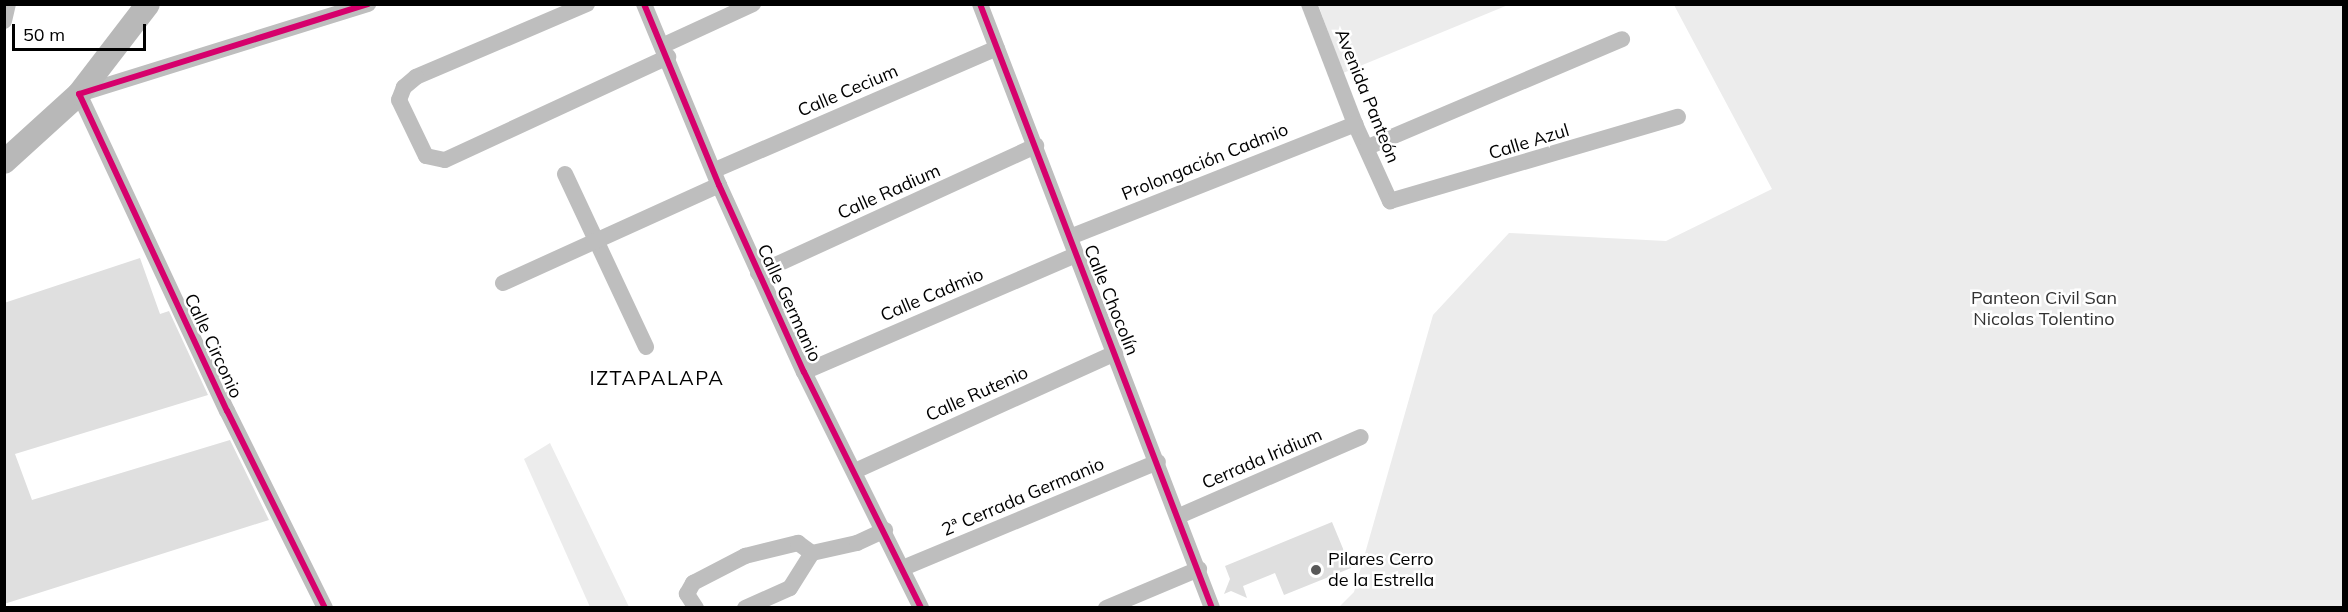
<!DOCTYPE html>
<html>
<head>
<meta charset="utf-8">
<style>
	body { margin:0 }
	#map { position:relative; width:2348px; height:612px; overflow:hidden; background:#fff; font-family:Mulish,sans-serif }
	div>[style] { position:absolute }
	.green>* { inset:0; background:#ececec }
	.building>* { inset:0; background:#dfdfdf }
	.minor>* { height:16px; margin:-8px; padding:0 8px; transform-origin:8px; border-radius:8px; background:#bebebe }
	.secondary>* { height:24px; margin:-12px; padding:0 12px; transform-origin:12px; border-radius:12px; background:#b8b8b8 }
	.cycleway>* { height:6px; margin:-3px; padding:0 3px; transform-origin:3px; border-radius:3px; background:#d6006c }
	.dots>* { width:16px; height:16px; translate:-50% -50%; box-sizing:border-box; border:3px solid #fff; border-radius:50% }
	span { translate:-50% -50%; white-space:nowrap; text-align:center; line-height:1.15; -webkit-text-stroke:5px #fff; paint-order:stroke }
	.street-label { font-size:18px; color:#000 }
	.park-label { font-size:18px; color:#333 }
	.poi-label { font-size:18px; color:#000 }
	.left { translate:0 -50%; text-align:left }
	.neighbourhood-label { font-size:20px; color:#000; letter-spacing:1.5px }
	.frame { position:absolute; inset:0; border:6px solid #000; pointer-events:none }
	.scale { position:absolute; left:12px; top:24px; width:134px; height:27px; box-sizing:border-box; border:3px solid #000; border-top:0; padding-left:8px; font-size:18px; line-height:21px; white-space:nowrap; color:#000; -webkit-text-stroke:4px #fff; paint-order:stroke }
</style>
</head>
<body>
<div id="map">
	<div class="green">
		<i style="clip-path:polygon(1318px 4px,1508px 5px,1343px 73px)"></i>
		<i style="clip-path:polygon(1674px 5px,2343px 5px,2343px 607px,1339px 607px,1354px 592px,1433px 315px,1509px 233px,1666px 241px,1772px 189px)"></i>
		<i style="clip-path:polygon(550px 443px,629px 607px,590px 607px,524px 459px)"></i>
	</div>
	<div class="building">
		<i style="clip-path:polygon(140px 258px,160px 314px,169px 311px,208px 395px,15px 454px,32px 500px,230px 440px,269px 520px,4px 604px,4px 303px)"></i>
		<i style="clip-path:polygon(1332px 522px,1351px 568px,1284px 595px,1275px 573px,1243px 586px,1247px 598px,1231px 591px,1224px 594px,1230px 579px,1225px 566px)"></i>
	</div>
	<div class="minor">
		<i style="left:587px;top:4px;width:186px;rotate:156.9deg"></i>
		<i style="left:416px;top:77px;width:16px;rotate:140deg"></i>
		<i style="left:404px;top:87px;width:14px;rotate:111deg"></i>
		<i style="left:399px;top:100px;width:62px;rotate:64.3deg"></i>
		<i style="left:426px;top:156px;width:19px;rotate:12deg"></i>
		<i style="left:445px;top:160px;width:246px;rotate:-24.8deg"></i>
		<i style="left:644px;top:4px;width:196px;rotate:67.5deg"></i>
		<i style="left:719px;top:185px;width:205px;rotate:65.6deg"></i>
		<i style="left:804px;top:372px;width:263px;rotate:63.6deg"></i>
		<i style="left:980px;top:4px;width:647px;rotate:68.99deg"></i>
		<i style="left:1309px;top:4px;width:129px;rotate:69deg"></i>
		<i style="left:1355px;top:124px;width:85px;rotate:65.6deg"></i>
		<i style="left:1390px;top:201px;width:300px;rotate:-16.3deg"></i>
		<i style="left:4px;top:21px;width:17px;rotate:-77deg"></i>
		<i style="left:664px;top:45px;width:98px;rotate:-24.7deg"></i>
		<i style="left:1368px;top:147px;width:276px;rotate:-23deg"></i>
		<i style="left:715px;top:170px;width:307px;rotate:-23.4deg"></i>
		<i style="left:565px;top:174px;width:191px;rotate:64.9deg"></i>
		<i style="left:1070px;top:237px;width:307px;rotate:-21.6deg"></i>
		<i style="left:758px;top:273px;width:306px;rotate:-24.6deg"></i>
		<i style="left:503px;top:283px;width:237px;rotate:-24.4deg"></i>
		<i style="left:804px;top:372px;width:296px;rotate:-23.3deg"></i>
		<i style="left:855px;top:471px;width:286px;rotate:-24.4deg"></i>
		<i style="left:1179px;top:516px;width:198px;rotate:-23.5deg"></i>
		<i style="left:903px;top:568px;width:276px;rotate:-22.6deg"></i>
		<i style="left:325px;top:608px;width:220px;rotate:-116.4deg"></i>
		<i style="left:227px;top:411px;width:350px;rotate:-115deg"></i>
		<i style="left:79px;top:94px;width:303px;rotate:-17.3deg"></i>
		<i style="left:696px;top:608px;width:17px;rotate:-123deg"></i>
		<i style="left:687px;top:594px;width:13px;rotate:-61deg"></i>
		<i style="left:693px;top:583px;width:59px;rotate:-27.4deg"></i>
		<i style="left:745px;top:556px;width:55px;rotate:-13.8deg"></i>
		<i style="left:798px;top:543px;width:17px;rotate:36deg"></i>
		<i style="left:745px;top:608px;width:49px;rotate:-24deg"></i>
		<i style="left:790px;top:588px;width:41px;rotate:-57.8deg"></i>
		<i style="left:812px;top:553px;width:46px;rotate:-12.5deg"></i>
		<i style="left:857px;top:543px;width:31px;rotate:-25deg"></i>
		<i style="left:1106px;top:608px;width:101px;rotate:-22.8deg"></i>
	</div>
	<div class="secondary">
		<i style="left:4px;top:162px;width:101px;rotate:-42.2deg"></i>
		<i style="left:79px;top:94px;width:113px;rotate:-52.5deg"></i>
	</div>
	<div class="cycleway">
		<i style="left:644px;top:4px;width:196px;rotate:67.5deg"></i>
		<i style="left:719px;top:185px;width:205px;rotate:65.6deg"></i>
		<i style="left:804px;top:372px;width:263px;rotate:63.6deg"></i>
		<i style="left:980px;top:4px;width:647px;rotate:68.99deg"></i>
		<i style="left:325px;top:608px;width:220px;rotate:-116.4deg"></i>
		<i style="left:227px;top:411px;width:350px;rotate:-115deg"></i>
		<i style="left:79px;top:94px;width:303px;rotate:-17.3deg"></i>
	</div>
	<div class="dots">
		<i style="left:1316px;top:570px;background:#595959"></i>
	</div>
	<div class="street-label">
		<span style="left:848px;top:91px;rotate:-23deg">Calle Cecium</span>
		<span style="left:1367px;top:96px;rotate:68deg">Avenida Panteón</span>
		<span style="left:1529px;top:142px;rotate:-17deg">Calle Azul</span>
		<span style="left:1205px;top:162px;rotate:-22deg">Prolongación Cadmio</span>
		<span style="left:889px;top:192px;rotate:-24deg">Calle Radium</span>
		<span style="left:932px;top:295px;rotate:-23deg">Calle Cadmio</span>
		<span style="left:1111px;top:300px;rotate:68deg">Calle Chocolín</span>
		<span style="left:789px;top:303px;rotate:65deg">Calle Germanio</span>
		<span style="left:213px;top:346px;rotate:65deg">Calle Circonio</span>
		<span style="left:977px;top:394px;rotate:-24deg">Calle Rutenio</span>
		<span style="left:1262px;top:459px;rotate:-23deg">Cerrada Iridium</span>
		<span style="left:1023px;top:497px;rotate:-23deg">2ª Cerrada Germanio</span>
	</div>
	<div class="park-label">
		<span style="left:2044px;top:309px">Panteon Civil San<br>Nicolas Tolentino</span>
	</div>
	<div class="poi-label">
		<span class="left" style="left:1328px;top:570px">Pilares Cerro<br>de la Estrella</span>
	</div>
	<div class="neighbourhood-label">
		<span style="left:657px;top:377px">IZTAPALAPA</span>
	</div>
	<div class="frame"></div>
	<div class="scale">50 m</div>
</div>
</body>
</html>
